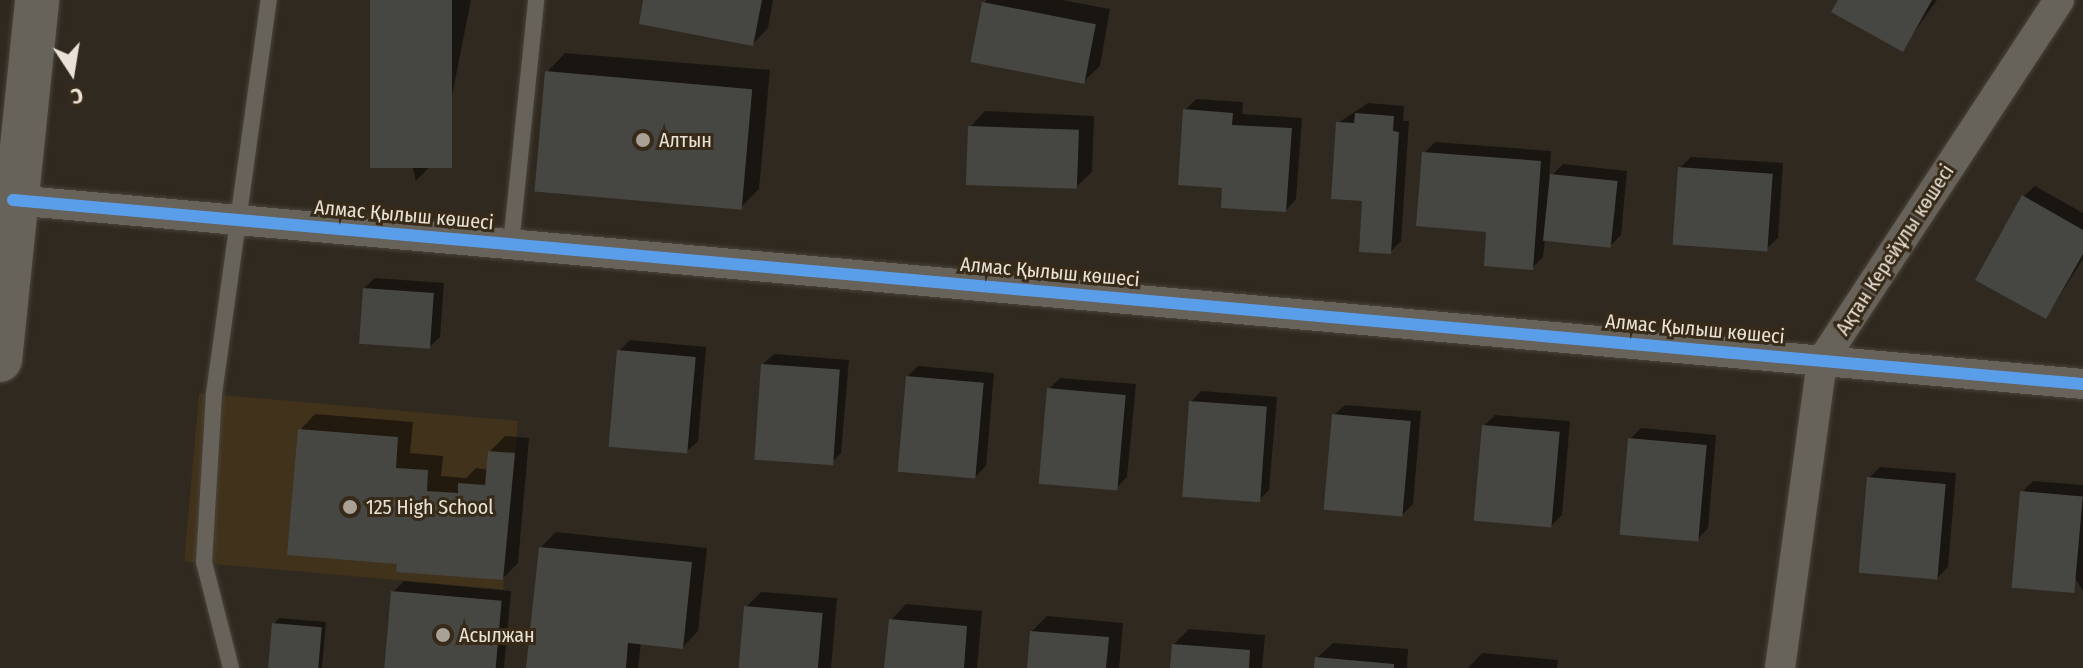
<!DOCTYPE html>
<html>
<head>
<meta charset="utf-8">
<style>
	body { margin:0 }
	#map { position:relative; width:2083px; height:668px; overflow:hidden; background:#30291f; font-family:"Fira Sans Condensed",sans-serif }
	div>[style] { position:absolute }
	.built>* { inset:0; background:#41321b; transform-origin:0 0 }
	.shadow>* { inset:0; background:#0007 }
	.building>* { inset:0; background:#464643; transform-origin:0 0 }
	.roads { filter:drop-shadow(0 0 2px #49443b) drop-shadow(0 0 2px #49443b) }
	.service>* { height:16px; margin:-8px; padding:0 8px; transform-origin:8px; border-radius:8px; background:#67625a }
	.minor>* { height:30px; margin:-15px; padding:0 15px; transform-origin:15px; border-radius:15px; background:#67625a }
	.secondary>* { height:44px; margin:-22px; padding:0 22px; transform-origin:22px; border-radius:22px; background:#67625a }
	.cycleway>* { height:12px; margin:-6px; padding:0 6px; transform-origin:6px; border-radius:6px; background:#5a9eea }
	.dots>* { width:22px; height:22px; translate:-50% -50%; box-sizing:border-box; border:4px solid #372a18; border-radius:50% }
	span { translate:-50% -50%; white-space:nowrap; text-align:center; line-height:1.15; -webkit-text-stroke:6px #372a18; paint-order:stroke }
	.poi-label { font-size:20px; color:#eae2d6 }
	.left { translate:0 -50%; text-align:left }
	.street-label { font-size:20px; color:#eae2d6 }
	.north { position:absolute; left:32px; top:32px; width:80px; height:80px; -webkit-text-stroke:6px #372a18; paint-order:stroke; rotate:168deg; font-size:22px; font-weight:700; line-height:32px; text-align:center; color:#eae2d6 }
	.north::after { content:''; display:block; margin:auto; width:28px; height:36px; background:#eae2d6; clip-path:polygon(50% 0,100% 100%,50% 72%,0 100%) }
</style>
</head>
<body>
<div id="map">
	<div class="built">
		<i style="left:199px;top:393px;width:320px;height:169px;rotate:5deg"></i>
	</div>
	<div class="shadow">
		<i style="clip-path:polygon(372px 0,471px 0,440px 156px,416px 181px)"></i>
		<i style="clip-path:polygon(645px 0,773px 0,768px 28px,753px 44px)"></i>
		<i style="clip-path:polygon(987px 0,1062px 0,1110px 9px,1100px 66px,1084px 81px,984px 3px)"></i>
		<i style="clip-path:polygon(1841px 0,1937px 0,1902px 49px)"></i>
		<i style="clip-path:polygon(565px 53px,770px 70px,759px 189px,741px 207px,547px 72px)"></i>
		<i style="clip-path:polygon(1196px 99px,1243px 102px,1242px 114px,1302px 118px,1296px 199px,1286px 210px,1224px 186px,1185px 110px)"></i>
		<i style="clip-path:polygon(1368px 103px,1404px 106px,1403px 121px,1409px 121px,1401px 241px,1390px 252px,1338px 123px)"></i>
		<i style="clip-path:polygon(985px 111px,1094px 116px,1092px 172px,1076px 187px,970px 127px)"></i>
		<i style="clip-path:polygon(1435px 142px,1551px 151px,1549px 178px,1563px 164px,1627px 171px,1621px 235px,1610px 246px,1545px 240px,1543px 257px,1532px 268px,1489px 230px,1424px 153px)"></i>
		<i style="clip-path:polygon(1691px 157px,1783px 163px,1778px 238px,1767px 248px,1680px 168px)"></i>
		<i style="clip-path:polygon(2035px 186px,2083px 213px,2083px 259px,2046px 317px,2024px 196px)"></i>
		<i style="clip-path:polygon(375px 278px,444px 283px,440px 337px,429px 347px,364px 288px)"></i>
		<i style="clip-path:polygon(630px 340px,706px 347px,698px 441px,687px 451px,619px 351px)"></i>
		<i style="clip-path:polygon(774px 354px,849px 360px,841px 453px,830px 464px,763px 364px)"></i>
		<i style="clip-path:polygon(918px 366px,994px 373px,986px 466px,975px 477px,907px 377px)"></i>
		<i style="clip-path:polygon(1060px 378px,1136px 384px,1127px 477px,1116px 488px,1049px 389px)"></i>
		<i style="clip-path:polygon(1201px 391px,1277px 397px,1269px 490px,1258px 501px,1191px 402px)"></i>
		<i style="clip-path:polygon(1345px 405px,1421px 411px,1413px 504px,1402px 515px,1334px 415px)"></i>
		<i style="clip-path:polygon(315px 414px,413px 422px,410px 453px,443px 456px,441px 476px,466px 478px,476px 468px,488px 470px,490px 451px,505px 436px,529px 438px,518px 563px,503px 578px,399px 562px,300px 430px)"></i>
		<i style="clip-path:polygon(1495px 415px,1570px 421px,1562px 515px,1551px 526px,1484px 426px)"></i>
		<i style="clip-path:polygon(1641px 428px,1716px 435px,1708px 528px,1698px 539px,1630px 439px)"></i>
		<i style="clip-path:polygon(1880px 467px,1956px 473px,1948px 567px,1937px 578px,1869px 478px)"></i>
		<i style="clip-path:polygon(2033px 481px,2083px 485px,2083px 591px,2022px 492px)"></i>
		<i style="clip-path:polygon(556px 532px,707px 548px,698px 631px,683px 647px,641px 642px,638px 668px,528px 668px,541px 547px)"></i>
		<i style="clip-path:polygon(404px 581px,511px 591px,504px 668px,386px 668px,393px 592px)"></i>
		<i style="clip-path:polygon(761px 592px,837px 598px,831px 668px,740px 668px,746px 607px)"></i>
		<i style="clip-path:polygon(906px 604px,982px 611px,977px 668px,886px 668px,891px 620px)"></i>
		<i style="clip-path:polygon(1047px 616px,1123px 623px,1119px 668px,1029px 668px,1032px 631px)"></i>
		<i style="clip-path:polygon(279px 618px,326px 622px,322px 668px,270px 668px,274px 624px)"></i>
		<i style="clip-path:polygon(1189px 629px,1265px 635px,1262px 668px,1172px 668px,1174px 644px)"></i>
		<i style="clip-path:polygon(1333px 643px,1408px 649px,1407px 668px,1316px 668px,1317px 658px)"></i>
		<i style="clip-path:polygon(1482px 653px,1558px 660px,1557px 668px,1468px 668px)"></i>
	</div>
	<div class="building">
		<i style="left:370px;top:0;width:82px;height:168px"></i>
		<i style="clip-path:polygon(643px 0,762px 0,753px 46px,639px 24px)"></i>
		<i style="clip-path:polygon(1838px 0,1932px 0,1903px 52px,1831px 12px)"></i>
		<i style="left:982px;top:2px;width:116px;height:61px;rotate:11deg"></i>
		<i style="left:545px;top:71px;width:208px;height:121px;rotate:5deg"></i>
		<i style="clip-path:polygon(1183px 109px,1233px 113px,1232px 125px,1292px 128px,1286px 212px,1221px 208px,1222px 188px,1178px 185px)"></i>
		<i style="clip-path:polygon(1355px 113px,1394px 116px,1393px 131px,1399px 132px,1391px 254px,1359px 252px,1362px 201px,1331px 199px,1336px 122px,1354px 123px)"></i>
		<i style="left:968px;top:126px;width:111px;height:59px;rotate:2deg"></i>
		<i style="clip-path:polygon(1422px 152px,1541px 161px,1533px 270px,1484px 266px,1486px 232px,1416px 226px)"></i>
		<i style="left:1678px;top:167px;width:95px;height:78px;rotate:4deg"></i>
		<i style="left:1550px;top:174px;width:68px;height:67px;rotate:6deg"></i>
		<i style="clip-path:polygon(2022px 195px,2083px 230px,2083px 254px,2046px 319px,1975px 280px)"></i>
		<i style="left:363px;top:288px;width:71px;height:56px;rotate:4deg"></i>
		<i style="left:617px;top:350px;width:79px;height:97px;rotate:5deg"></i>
		<i style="left:761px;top:364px;width:79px;height:96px;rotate:4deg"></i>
		<i style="left:906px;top:376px;width:78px;height:96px;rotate:5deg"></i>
		<i style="left:1047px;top:388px;width:79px;height:96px;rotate:5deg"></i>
		<i style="left:1189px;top:401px;width:78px;height:96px;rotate:4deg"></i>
		<i style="left:1332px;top:414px;width:79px;height:96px;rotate:5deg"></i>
		<i style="left:1482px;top:425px;width:78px;height:96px;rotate:5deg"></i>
		<i style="clip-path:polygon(298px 429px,398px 437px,396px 468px,428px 470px,427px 491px,458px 493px,458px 483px,485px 485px,488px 451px,515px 453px,503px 580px,396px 572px,397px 564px,287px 555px)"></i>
		<i style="left:1628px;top:438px;width:79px;height:97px;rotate:5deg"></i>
		<i style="left:1867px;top:477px;width:79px;height:96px;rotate:5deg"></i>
		<i style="left:2020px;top:491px;width:63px;height:97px;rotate:5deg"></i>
		<i style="clip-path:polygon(539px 547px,692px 562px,683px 649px,628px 643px,626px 668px,526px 668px)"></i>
		<i style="left:391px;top:591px;width:111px;height:77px;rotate:5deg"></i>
		<i style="left:744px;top:606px;width:79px;height:62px;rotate:5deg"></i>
		<i style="clip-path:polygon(889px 619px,967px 626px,964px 668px,884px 668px)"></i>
		<i style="left:272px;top:623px;width:50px;height:45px;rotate:5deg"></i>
		<i style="clip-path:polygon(1030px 631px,1109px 637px,1106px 668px,1027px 668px)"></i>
		<i style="clip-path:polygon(1172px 644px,1250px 650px,1249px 668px,1170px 668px)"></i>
		<i style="clip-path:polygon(1315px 657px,1394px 664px,1394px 668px,1314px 668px)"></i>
	</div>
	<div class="roads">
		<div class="service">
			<i style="left:511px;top:244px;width:245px;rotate:-84.1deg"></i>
			<i style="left:231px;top:668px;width:109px;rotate:-104.3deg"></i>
			<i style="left:204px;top:562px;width:168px;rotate:-86.6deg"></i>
			<i style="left:214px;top:394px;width:398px;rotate:-82.1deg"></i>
		</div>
		<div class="minor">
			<i style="left:13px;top:200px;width:2078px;rotate:5.08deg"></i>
			<i style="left:1780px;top:668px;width:310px;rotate:-82.2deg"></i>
			<i style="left:1822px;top:361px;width:432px;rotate:-56.7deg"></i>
		</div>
		<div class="secondary">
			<i style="left:0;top:360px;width:362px;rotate:-84.1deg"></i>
		</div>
	</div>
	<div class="cycleway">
		<i style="left:13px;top:200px;width:2078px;rotate:5.08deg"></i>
	</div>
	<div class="dots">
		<i style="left:643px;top:140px;background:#a9a196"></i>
		<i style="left:350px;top:507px;background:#a9a196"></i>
		<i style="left:443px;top:635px;background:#a9a196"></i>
	</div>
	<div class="poi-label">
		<span class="left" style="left:659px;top:140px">Алтын</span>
		<span class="left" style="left:366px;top:507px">125 High School</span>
		<span class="left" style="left:459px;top:635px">Асылжан</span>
	</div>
	<div class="street-label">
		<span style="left:404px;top:215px;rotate:5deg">Алмас Қылыш көшесі</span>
		<span style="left:1895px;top:250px;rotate:-57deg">Ақтан Керейұлы көшесі</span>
		<span style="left:1050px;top:272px;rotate:5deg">Алмас Қылыш көшесі</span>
		<span style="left:1695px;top:329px;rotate:5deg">Алмас Қылыш көшесі</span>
	</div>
	<div class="north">С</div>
</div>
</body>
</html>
